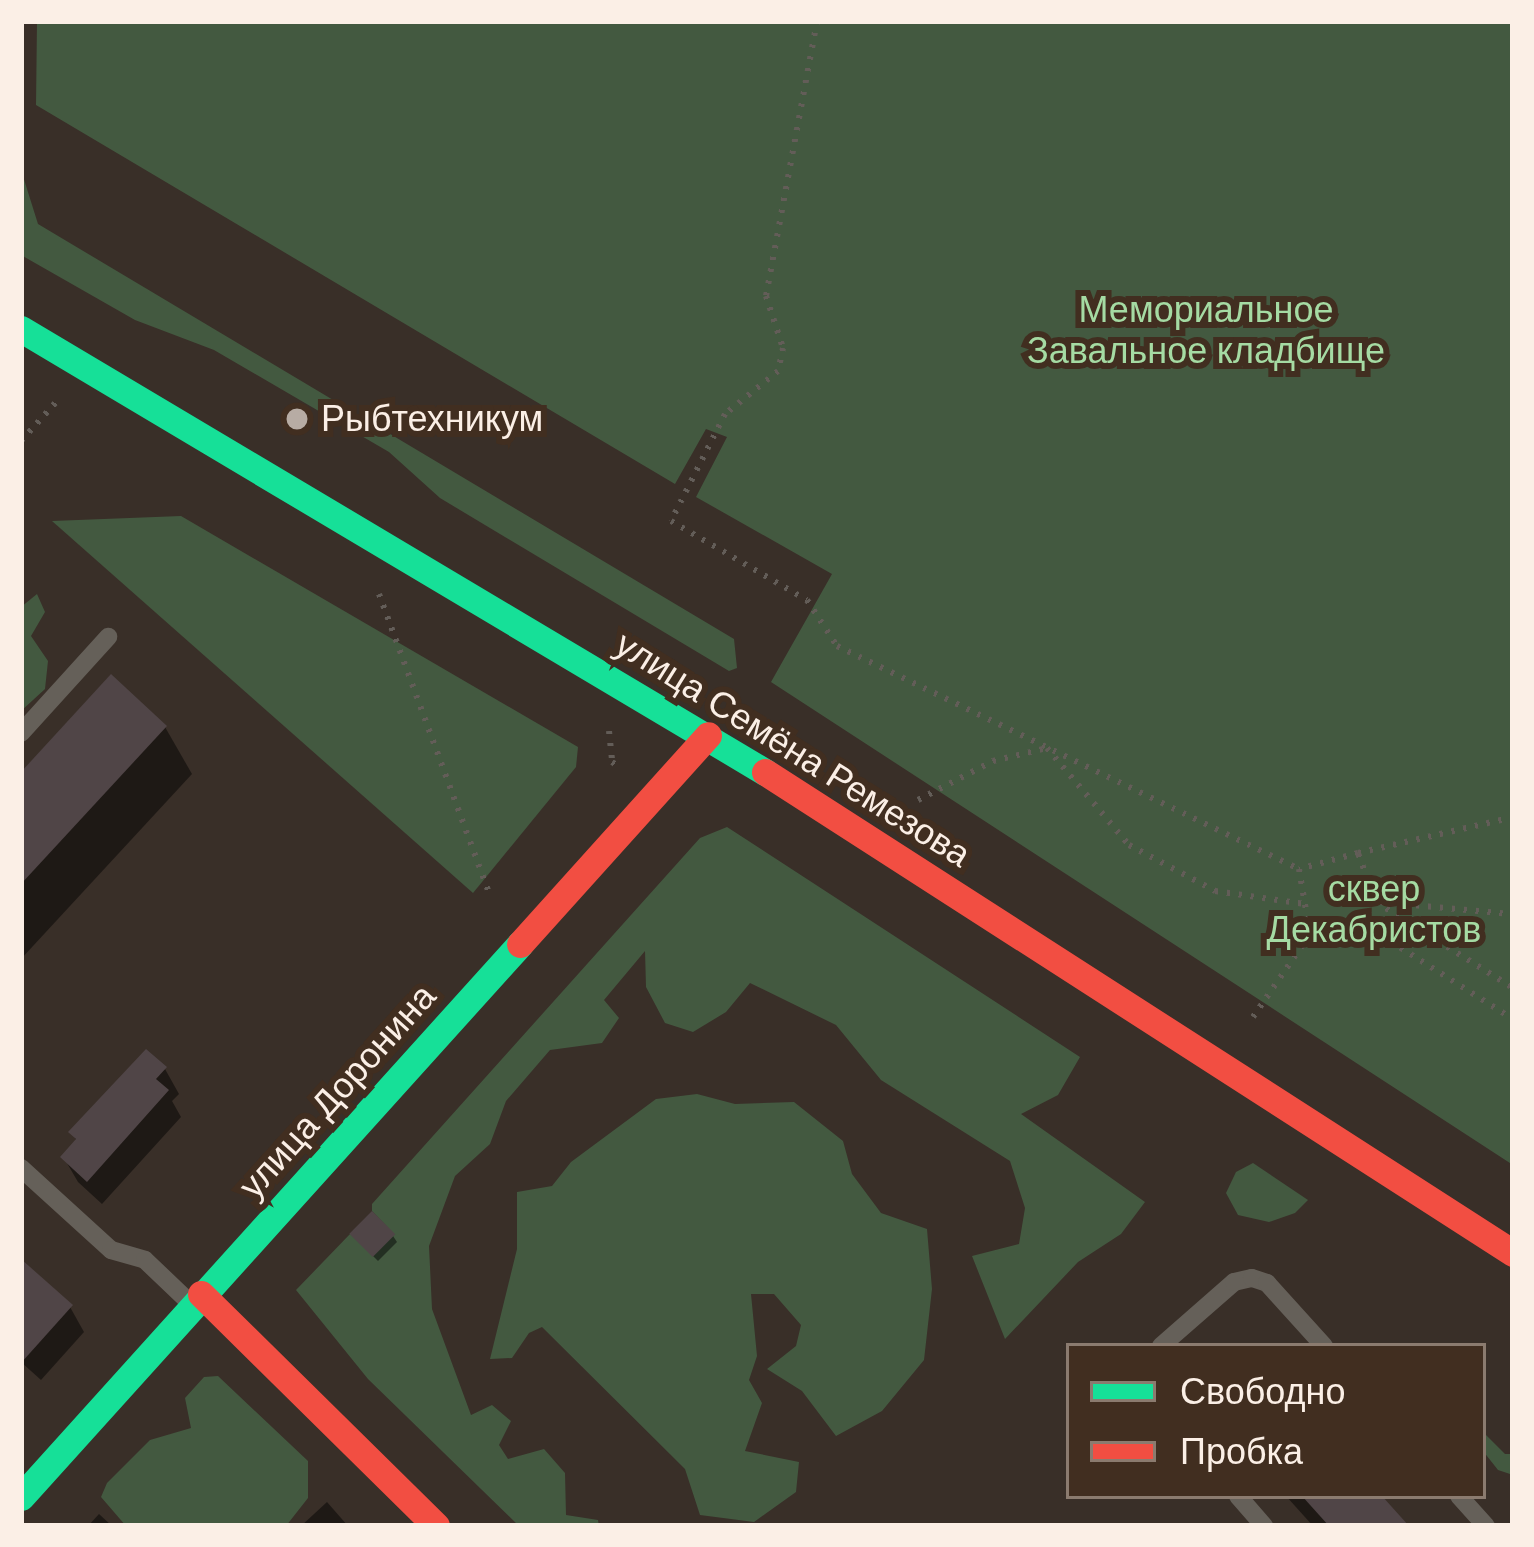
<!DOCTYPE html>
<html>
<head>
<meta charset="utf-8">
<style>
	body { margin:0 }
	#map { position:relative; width:1534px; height:1547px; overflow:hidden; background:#392f28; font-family:"DM Sans",sans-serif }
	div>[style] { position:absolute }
	.green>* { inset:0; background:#435940 }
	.shadow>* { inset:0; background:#0007 }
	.building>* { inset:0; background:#504547; transform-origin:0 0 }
	.path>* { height:6px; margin-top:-3px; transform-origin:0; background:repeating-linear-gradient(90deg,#635d58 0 3px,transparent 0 12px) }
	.lane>* { height:18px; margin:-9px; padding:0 9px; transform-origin:9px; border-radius:9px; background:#656059 }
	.fast>* { height:27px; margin:-13.5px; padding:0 13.5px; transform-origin:13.5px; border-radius:13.5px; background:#16e098 }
	.jam>* { height:27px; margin:-13.5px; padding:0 13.5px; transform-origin:13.5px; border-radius:13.5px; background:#f24e42 }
	.dots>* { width:33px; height:33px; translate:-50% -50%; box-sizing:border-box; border:6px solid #412e20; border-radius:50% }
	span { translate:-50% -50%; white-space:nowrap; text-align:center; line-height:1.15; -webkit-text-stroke:12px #412e20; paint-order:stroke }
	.park-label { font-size:36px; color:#a5dba3 }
	.poi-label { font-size:36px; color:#fbefe6 }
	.left { translate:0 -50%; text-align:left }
	.street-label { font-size:36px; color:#fbefe6 }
	.frame { position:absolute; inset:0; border:24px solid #fbefe6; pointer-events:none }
	.legend { position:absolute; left:1066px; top:1343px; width:420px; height:156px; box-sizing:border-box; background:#412e20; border:3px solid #8b7b6f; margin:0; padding:15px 21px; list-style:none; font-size:36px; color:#fbefe6 }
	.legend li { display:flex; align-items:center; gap:24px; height:60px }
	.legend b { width:60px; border:3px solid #8b7b6f }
</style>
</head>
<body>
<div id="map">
	<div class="green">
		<i style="clip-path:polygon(37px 21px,1513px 21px,1513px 1165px,771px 682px,832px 574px,696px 497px,727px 437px,706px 429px,675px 484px,36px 105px)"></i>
		<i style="clip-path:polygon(22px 173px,38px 224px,734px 639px,737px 668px,729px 671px,475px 519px,440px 498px,389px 452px,214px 350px,135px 320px,21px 255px)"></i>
		<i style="clip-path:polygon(181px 516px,578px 747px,576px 767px,473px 893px,52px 521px)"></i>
		<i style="clip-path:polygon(37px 594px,45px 612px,31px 636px,48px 661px,45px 689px,21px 711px,21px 607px)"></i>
		<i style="clip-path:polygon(727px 827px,1080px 1057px,1058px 1095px,1021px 1114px,1145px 1202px,1121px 1234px,1078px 1262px,1005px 1339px,972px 1256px,1019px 1244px,1025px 1208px,1010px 1161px,881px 1080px,836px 1025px,750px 983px,726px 1012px,693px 1032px,665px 1023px,646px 987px,645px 951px,604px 1000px,619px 1018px,602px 1043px,550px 1050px,506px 1101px,490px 1144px,455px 1176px,429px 1246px,432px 1309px,471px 1415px,492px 1405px,511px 1421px,499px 1445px,508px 1459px,544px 1449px,565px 1473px,566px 1515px,598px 1520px,599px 1526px,519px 1526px,368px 1379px,296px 1290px,350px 1234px,394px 1234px,372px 1211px,372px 1204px,700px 838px)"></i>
		<i style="clip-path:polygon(697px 1094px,735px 1104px,794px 1102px,843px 1141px,852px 1174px,881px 1213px,927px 1229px,932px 1289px,924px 1360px,882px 1411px,836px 1436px,802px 1391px,767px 1369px,796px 1346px,801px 1325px,774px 1294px,751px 1294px,757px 1356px,749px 1380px,762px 1403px,745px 1451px,799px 1462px,796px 1492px,754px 1522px,700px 1515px,685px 1469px,542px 1327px,529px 1333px,512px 1358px,490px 1359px,517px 1249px,517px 1192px,552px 1186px,571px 1162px,656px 1099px)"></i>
		<i style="clip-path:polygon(1253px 1163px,1308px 1200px,1295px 1213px,1269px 1222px,1238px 1215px,1226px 1193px,1236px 1172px)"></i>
		<i style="clip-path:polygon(218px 1376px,308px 1461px,308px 1498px,286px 1526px,126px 1526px,101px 1497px,107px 1483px,150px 1440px,191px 1428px,185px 1398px,204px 1377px)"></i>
		<i style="clip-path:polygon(1483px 1432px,1505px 1454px,1513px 1454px,1513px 1475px,1498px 1470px,1483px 1451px)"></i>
	</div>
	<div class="shadow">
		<i style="clip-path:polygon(165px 727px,192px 774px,21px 959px,21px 777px)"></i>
		<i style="clip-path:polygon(165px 1069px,179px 1094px,172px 1101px,181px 1117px,102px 1204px,78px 1182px,64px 1158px,77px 1142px,72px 1132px)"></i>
		<i style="clip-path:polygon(393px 1236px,397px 1242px,378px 1261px,358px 1241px)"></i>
		<i style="clip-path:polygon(21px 1263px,70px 1307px,84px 1332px,41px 1380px,21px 1362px)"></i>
		<i style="clip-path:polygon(1286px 1496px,1378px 1496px,1405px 1526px,1313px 1526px)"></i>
		<i style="clip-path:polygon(327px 1502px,348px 1526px,301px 1526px)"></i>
		<i style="clip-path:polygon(99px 1514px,112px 1526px,88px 1526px)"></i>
	</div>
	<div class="building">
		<i style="clip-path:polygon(111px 674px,167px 726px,21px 884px,21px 772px)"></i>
		<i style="clip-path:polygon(146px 1049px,167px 1067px,156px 1079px,169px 1090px,87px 1182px,60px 1157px,76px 1139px,68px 1132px)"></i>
		<i style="left:372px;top:1211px;width:33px;height:32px;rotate:45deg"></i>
		<i style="clip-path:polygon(21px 1259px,73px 1305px,21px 1363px)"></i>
		<i style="clip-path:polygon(1302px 1496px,1382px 1496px,1409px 1526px,1329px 1526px)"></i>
	</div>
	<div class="path">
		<i style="left:817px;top:21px;width:280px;rotate:100.5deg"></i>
		<i style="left:766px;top:296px;width:55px;rotate:71.9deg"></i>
		<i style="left:783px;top:348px;width:24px;rotate:102deg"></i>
		<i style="left:778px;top:371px;width:68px;rotate:140.9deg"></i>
		<i style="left:725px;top:414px;width:120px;rotate:116.8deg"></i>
		<i style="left:671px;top:521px;width:157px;rotate:30.2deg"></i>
		<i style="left:807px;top:600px;width:55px;rotate:56.9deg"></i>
		<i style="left:837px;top:646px;width:513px;rotate:25.77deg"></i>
		<i style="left:21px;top:441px;width:54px;rotate:-48deg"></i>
		<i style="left:379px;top:594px;width:321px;rotate:69.8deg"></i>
		<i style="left:609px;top:731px;width:31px;rotate:84deg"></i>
		<i style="left:612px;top:762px;width:7px;rotate:34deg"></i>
		<i style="left:918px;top:800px;width:85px;rotate:-27.5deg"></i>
		<i style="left:993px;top:761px;width:56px;rotate:-13.5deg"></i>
		<i style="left:1047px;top:748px;width:127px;rotate:49.8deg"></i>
		<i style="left:1129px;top:845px;width:98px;rotate:28.1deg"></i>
		<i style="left:1215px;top:891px;width:91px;rotate:8.2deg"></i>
		<i style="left:1358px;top:853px;width:61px;rotate:164.8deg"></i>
		<i style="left:1299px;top:869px;width:66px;rotate:80.4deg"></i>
		<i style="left:1310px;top:934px;width:51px;rotate:-13.5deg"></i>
		<i style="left:1360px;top:922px;width:26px;rotate:-51deg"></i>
		<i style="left:1376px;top:902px;width:52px;rotate:-110.2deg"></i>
		<i style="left:1358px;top:853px;width:151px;rotate:-13deg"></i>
		<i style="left:1376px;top:902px;width:162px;rotate:32.1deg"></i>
		<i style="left:1380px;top:902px;width:134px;rotate:5.2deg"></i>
		<i style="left:1360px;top:922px;width:181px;rotate:32.4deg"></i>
		<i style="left:1253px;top:1017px;width:101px;rotate:-55.5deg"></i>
	</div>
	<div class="lane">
		<i style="left:21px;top:733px;width:130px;rotate:-47.8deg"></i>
		<i style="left:21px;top:1168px;width:122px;rotate:42.3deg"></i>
		<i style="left:111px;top:1250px;width:35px;rotate:16deg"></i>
		<i style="left:145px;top:1260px;width:59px;rotate:43.6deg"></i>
		<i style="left:1161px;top:1346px;width:97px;rotate:-41.2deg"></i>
		<i style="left:1234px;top:1282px;width:18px;rotate:-13deg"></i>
		<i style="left:1252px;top:1278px;width:16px;rotate:18deg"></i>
		<i style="left:1267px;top:1283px;width:85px;rotate:47.9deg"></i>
		<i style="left:1238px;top:1496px;width:40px;rotate:49deg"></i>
		<i style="left:1459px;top:1496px;width:40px;rotate:48deg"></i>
	</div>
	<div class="fast">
		<i style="left:21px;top:329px;width:866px;rotate:30.77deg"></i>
		<i style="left:21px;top:1497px;width:745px;rotate:-47.94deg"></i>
	</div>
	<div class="jam">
		<i style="left:765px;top:772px;width:889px;rotate:32.74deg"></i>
		<i style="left:520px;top:944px;width:281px;rotate:-48deg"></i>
		<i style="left:201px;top:1294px;width:330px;rotate:44.6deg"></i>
	</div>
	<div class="dots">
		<i style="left:297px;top:419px;background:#b7aca4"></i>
	</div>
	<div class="park-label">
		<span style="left:1206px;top:330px">Мемориальное<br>Завальное кладбище</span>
		<span style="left:1374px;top:909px">сквер<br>Декабристов</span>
	</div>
	<div class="poi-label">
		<span class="left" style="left:321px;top:419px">Рыбтехникум</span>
	</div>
	<div class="street-label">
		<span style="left:793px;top:749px;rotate:32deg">улица Семёна Ремезова</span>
		<span style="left:337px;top:1091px;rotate:-48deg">улица Доронина</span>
	</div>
	<div class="frame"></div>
	<ul class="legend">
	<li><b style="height:15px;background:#16e098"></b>Свободно</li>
	<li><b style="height:15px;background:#f24e42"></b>Пробка</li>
	</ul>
</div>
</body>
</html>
